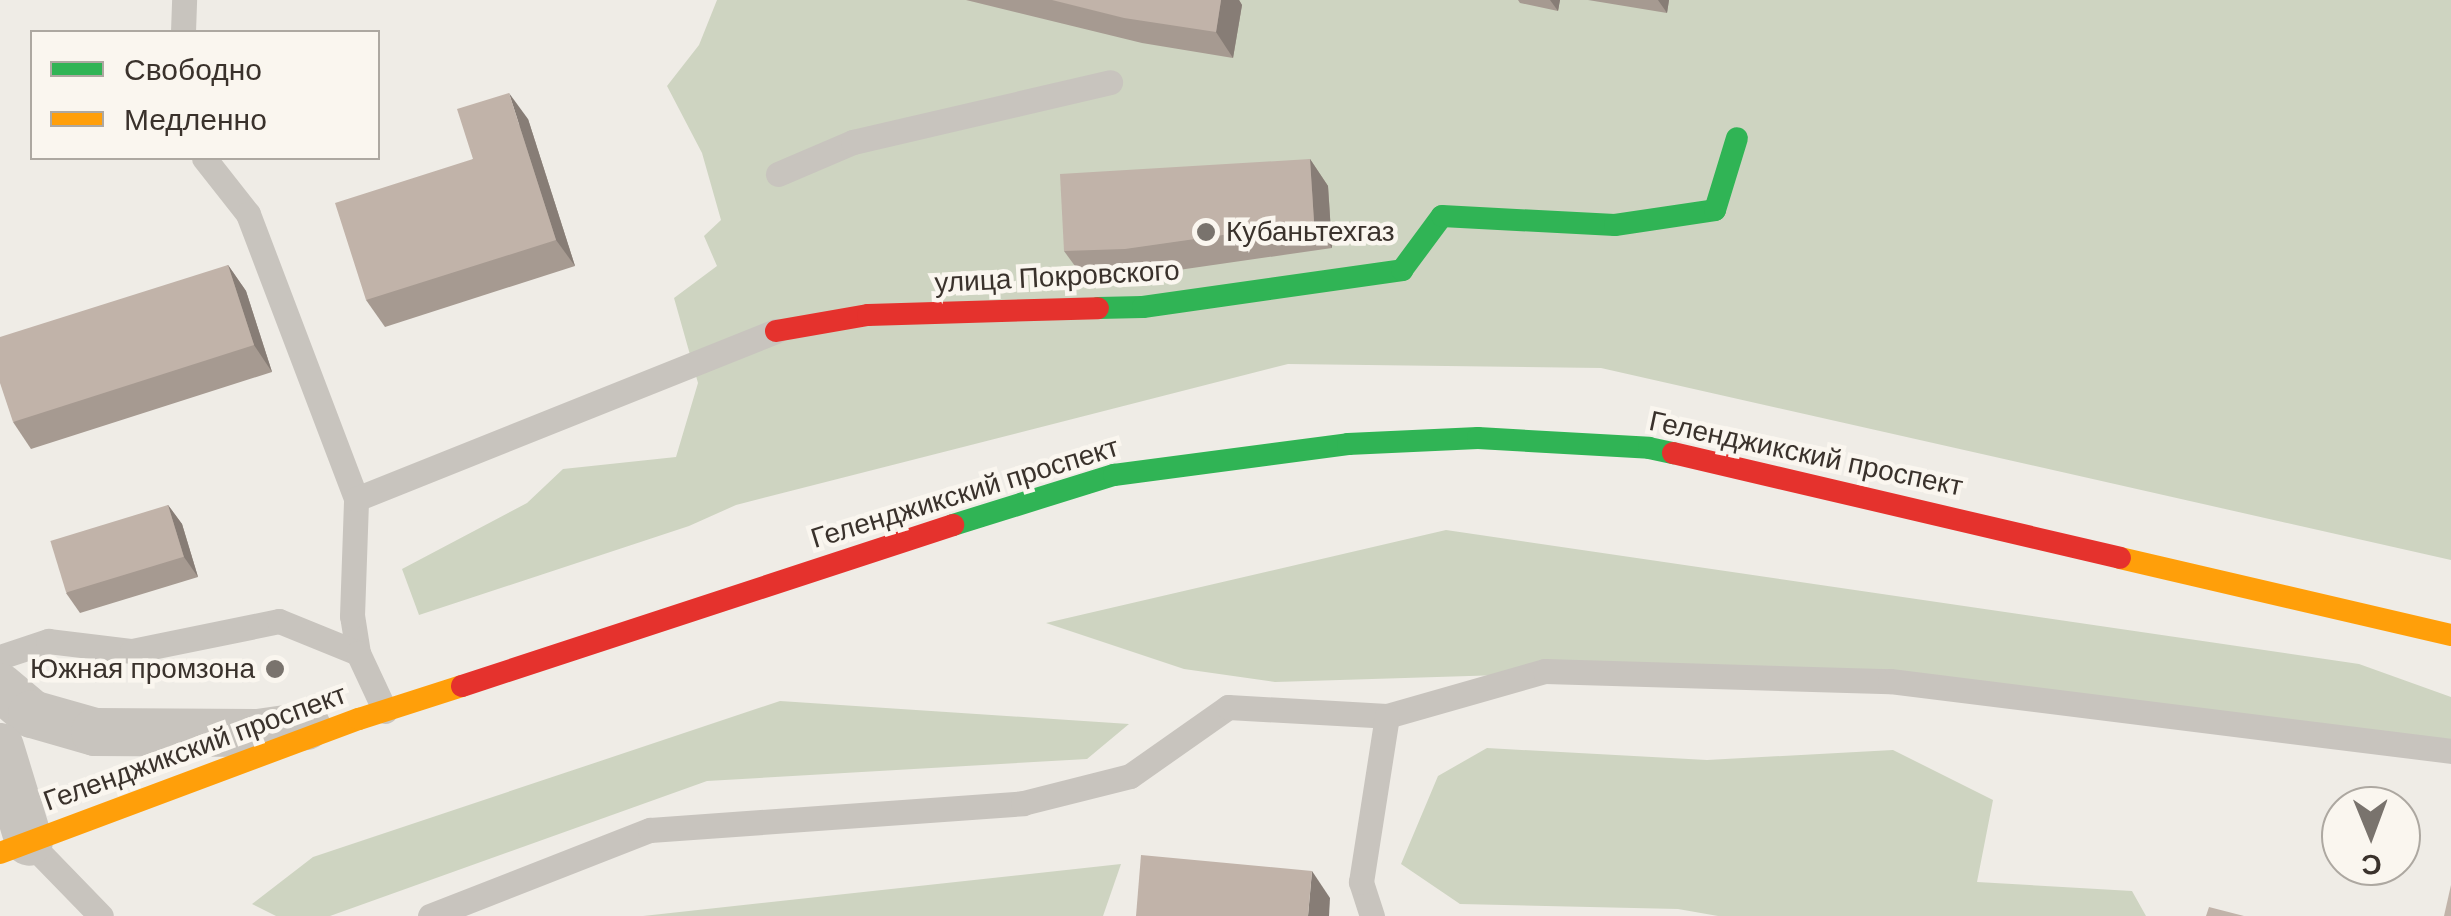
<!DOCTYPE html>
<html>
<head>
<meta charset="utf-8">
<style>
	body { margin:0 }
	#map { position:relative; width:2451px; height:916px; overflow:hidden; background:#efece6; font-family:"DM Sans",sans-serif }
	div>[style] { position:absolute }
	.green>* { inset:0; background:#ced4c1 }
	.lane>* { height:25px; margin:-12.5px; padding:0 12.5px; transform-origin:12.5px; border-radius:12.5px; background:#c8c4be }
	.street>* { height:48px; margin:-24px; padding:0 24px; transform-origin:24px; border-radius:24px; background:#c8c4be }
	.fast>* { height:22px; margin:-11px; padding:0 11px; transform-origin:11px; border-radius:11px; background:#30b455 }
	.slow>* { height:22px; margin:-11px; padding:0 11px; transform-origin:11px; border-radius:11px; background:#ff9f0a }
	.jam>* { height:22px; margin:-11px; padding:0 11px; transform-origin:11px; border-radius:11px; background:#e5322d }
	.wall>* { inset:0; background:#a69a91 }
	.shaded-wall>* { inset:0; background:#877d76 }
	.building>* { inset:0; background:#c1b3a9; transform-origin:0 0 }
	.dots>* { width:28px; height:28px; translate:-50% -50%; box-sizing:border-box; border:5px solid #faf6ef; border-radius:50% }
	span { translate:-50% -50%; white-space:nowrap; text-align:center; line-height:1.15; -webkit-text-stroke:9px #faf6ef; paint-order:stroke }
	.poi-label { font-size:28px; color:#3a322c }
	.left { translate:0 -50%; text-align:left }
	.right { translate:-100% -50%; text-align:right }
	.street-label { font-size:28px; color:#3a322c }
	.legend { position:absolute; left:30px; top:30px; width:350px; height:130px; box-sizing:border-box; background:#faf6ef; border:2px solid #ada8a1; margin:0; padding:12px 18px; list-style:none; font-size:30px; color:#3a322c }
	.legend li { display:flex; align-items:center; gap:20px; height:50px }
	.legend b { width:50px; border:2px solid #ada8a1 }
	.north { position:absolute; left:2321px; top:786px; width:100px; height:100px; box-sizing:border-box; background:#faf6ef; border:2px solid #ada8a1; border-radius:50%; rotate:179deg; font-size:28px; font-weight:700; line-height:40px; text-align:center; color:#3a322c }
	.north::after { content:''; display:block; margin:auto; width:35px; height:45px; background:#79736d; clip-path:polygon(50% 0,100% 100%,50% 72%,0 100%) }
</style>
</head>
<body>
<div id="map">
	<div class="green">
		<i style="clip-path:polygon(717px 0,2451px 0,2451px 560px,1601px 368px,1288px 364px,736px 505px,689px 526px,419px 615px,402px 569px,527px 503px,563px 469px,676px 457px,698px 383px,674px 298px,717px 266px,704px 236px,721px 220px,702px 153px,667px 86px,699px 45px)"></i>
		<i style="clip-path:polygon(1446px 530px,2359px 664px,2451px 697px,2451px 752px,2002px 693px,1594px 672px,1275px 682px,1184px 669px,1046px 623px)"></i>
		<i style="clip-path:polygon(780px 701px,1129px 724px,1087px 759px,707px 781px,330px 916px,276px 916px,252px 904px,313px 857px)"></i>
		<i style="clip-path:polygon(1487px 748px,1707px 760px,1893px 750px,1993px 800px,1977px 882px,2132px 891px,2146px 916px,1718px 916px,1678px 909px,1460px 904px,1401px 864px,1438px 776px)"></i>
		<i style="clip-path:polygon(1121px 864px,1103px 916px,643px 916px)"></i>
	</div>
	<div class="lane">
		<i style="left:183px;top:32px;width:32px;rotate:-88deg"></i>
		<i style="left:204px;top:158px;width:71px;rotate:51.8deg"></i>
		<i style="left:248px;top:214px;width:305px;rotate:69.2deg"></i>
		<i style="left:778px;top:174px;width:82px;rotate:-23.1deg"></i>
		<i style="left:853px;top:142px;width:264px;rotate:-13.1deg"></i>
		<i style="left:358px;top:653px;width:37px;rotate:-99deg"></i>
		<i style="left:352px;top:616px;width:117px;rotate:-88deg"></i>
		<i style="left:356px;top:499px;width:452px;rotate:-21.8deg"></i>
		<i style="left:0;top:657px;width:51px;rotate:-18.4deg"></i>
		<i style="left:48px;top:641px;width:85px;rotate:6.8deg"></i>
		<i style="left:132px;top:651px;width:150px;rotate:-11.5deg"></i>
		<i style="left:279px;top:621px;width:85px;rotate:22.1deg"></i>
		<i style="left:358px;top:653px;width:64px;rotate:65deg"></i>
		<i style="left:29px;top:842px;width:103px;rotate:45.8deg"></i>
		<i style="left:430px;top:916px;width:236px;rotate:-21.4deg"></i>
		<i style="left:650px;top:830px;width:374px;rotate:-4.1deg"></i>
		<i style="left:1023px;top:803px;width:110px;rotate:-14.2deg"></i>
		<i style="left:1130px;top:776px;width:120px;rotate:-35.1deg"></i>
		<i style="left:1228px;top:707px;width:159px;rotate:3.2deg"></i>
		<i style="left:1387px;top:716px;width:164px;rotate:-15.9deg"></i>
		<i style="left:1545px;top:671px;width:345px;rotate:1.7deg"></i>
		<i style="left:1890px;top:681px;width:565px;rotate:7.11deg"></i>
		<i style="left:1372px;top:916px;width:36px;rotate:-108deg"></i>
		<i style="left:1361px;top:882px;width:168px;rotate:-81.1deg"></i>
	</div>
	<div class="street">
		<i style="left:0;top:687px;width:42px;rotate:40.2deg"></i>
		<i style="left:32px;top:714px;width:66px;rotate:15.9deg"></i>
		<i style="left:95px;top:732px;width:163px;rotate:0.4deg"></i>
		<i style="left:258px;top:733px;width:49px;rotate:-8.3deg"></i>
		<i style="left:0;top:747px;width:99px;rotate:73deg"></i>
	</div>
	<div class="fast">
		<i style="left:1098px;top:308px;width:45px;rotate:-1.3deg"></i>
		<i style="left:1143px;top:307px;width:262px;rotate:-8.1deg"></i>
		<i style="left:1402px;top:270px;width:67px;rotate:-53.5deg"></i>
		<i style="left:1442px;top:216px;width:173px;rotate:3deg"></i>
		<i style="left:1615px;top:225px;width:101px;rotate:-8.5deg"></i>
		<i style="left:1715px;top:210px;width:75px;rotate:-73deg"></i>
		<i style="left:953px;top:525px;width:169px;rotate:-17.3deg"></i>
		<i style="left:1114px;top:475px;width:236px;rotate:-7.5deg"></i>
		<i style="left:1348px;top:444px;width:130px;rotate:-2.6deg"></i>
		<i style="left:1478px;top:438px;width:171px;rotate:3.3deg"></i>
		<i style="left:1649px;top:448px;width:25px;rotate:12deg"></i>
	</div>
	<div class="slow">
		<i style="left:2120px;top:558px;width:340px;rotate:13.1deg"></i>
		<i style="left:0;top:853px;width:383px;rotate:-20.5deg"></i>
		<i style="left:359px;top:719px;width:108px;rotate:-17.8deg"></i>
	</div>
	<div class="jam">
		<i style="left:776px;top:331px;width:93px;rotate:-9.9deg"></i>
		<i style="left:868px;top:315px;width:230px;rotate:-1.7deg"></i>
		<i style="left:1673px;top:453px;width:459px;rotate:13.2deg"></i>
		<i style="left:462px;top:686px;width:517px;rotate:-18.15deg"></i>
	</div>
	<div class="wall">
		<i style="clip-path:polygon(966px 0,1239px 0,1242px 5px,1233px 58px,1142px 43px)"></i>
		<i style="clip-path:polygon(1518px 0,1560px 0,1558px 11px,1520px 3px)"></i>
		<i style="clip-path:polygon(1588px 0,1669px 0,1667px 13px)"></i>
		<i style="clip-path:polygon(528px 119px,575px 266px,385px 327px,366px 300px,473px 159px)"></i>
		<i style="clip-path:polygon(1310px 159px,1328px 186px,1332px 248px,1144px 275px,1083px 277px,1064px 251px)"></i>
		<i style="clip-path:polygon(228px 265px,246px 291px,272px 372px,31px 449px,13px 422px)"></i>
		<i style="clip-path:polygon(168px 505px,182px 524px,198px 577px,80px 613px,66px 593px)"></i>
	</div>
	<div class="shaded-wall">
		<i style="clip-path:polygon(1221px 0,1239px 0,1242px 5px,1233px 58px,1216px 32px)"></i>
		<i style="clip-path:polygon(1550px 0,1560px 0,1558px 11px)"></i>
		<i style="clip-path:polygon(1658px 0,1669px 0,1667px 13px)"></i>
		<i style="clip-path:polygon(509px 93px,528px 119px,575px 266px,556px 240px)"></i>
		<i style="clip-path:polygon(1310px 159px,1328px 186px,1332px 248px,1314px 222px)"></i>
		<i style="clip-path:polygon(228px 265px,246px 291px,272px 372px,254px 345px)"></i>
		<i style="clip-path:polygon(168px 505px,182px 524px,198px 577px,184px 557px)"></i>
		<i style="clip-path:polygon(1312px 871px,1330px 898px,1329px 916px,1308px 916px)"></i>
	</div>
	<div class="building">
		<i style="clip-path:polygon(1052px 0,1221px 0,1216px 32px,1124px 18px)"></i>
		<i style="clip-path:polygon(509px 93px,556px 240px,366px 300px,335px 203px,473px 159px,457px 109px)"></i>
		<i style="clip-path:polygon(1310px 159px,1314px 222px,1125px 249px,1064px 251px,1060px 174px)"></i>
		<i style="clip-path:polygon(228px 265px,254px 345px,13px 422px,0 383px,0 337px)"></i>
		<i style="left:168px;top:505px;width:54px;height:123px;rotate:73deg"></i>
		<i style="clip-path:polygon(1141px 855px,1312px 871px,1308px 916px,1136px 916px)"></i>
		<i style="clip-path:polygon(2451px 885px,2451px 916px,2444px 916px)"></i>
		<i style="clip-path:polygon(2209px 907px,2244px 916px,2206px 916px)"></i>
	</div>
	<div class="dots">
		<i style="left:1206px;top:232px;background:#79736d"></i>
		<i style="left:275px;top:669px;background:#79736d"></i>
	</div>
	<div class="poi-label">
		<span class="left" style="left:1226px;top:232px">Кубаньтехгаз</span>
		<span class="right" style="left:255px;top:669px">Южная промзона</span>
	</div>
	<div class="street-label">
		<span style="left:1057px;top:277px;rotate:-3deg">улица Покровского</span>
		<span style="left:1806px;top:454px;rotate:12deg">Геленджикский проспект</span>
		<span style="left:965px;top:493px;rotate:-17deg">Геленджикский проспект</span>
		<span style="left:195px;top:748px;rotate:-20deg">Геленджикский проспект</span>
	</div>
	<ul class="legend">
	<li><b style="height:12px;background:#30b455"></b>Свободно</li>
	<li><b style="height:12px;background:#ff9f0a"></b>Медленно</li>
	</ul>
	<div class="north">С</div>
</div>
</body>
</html>
